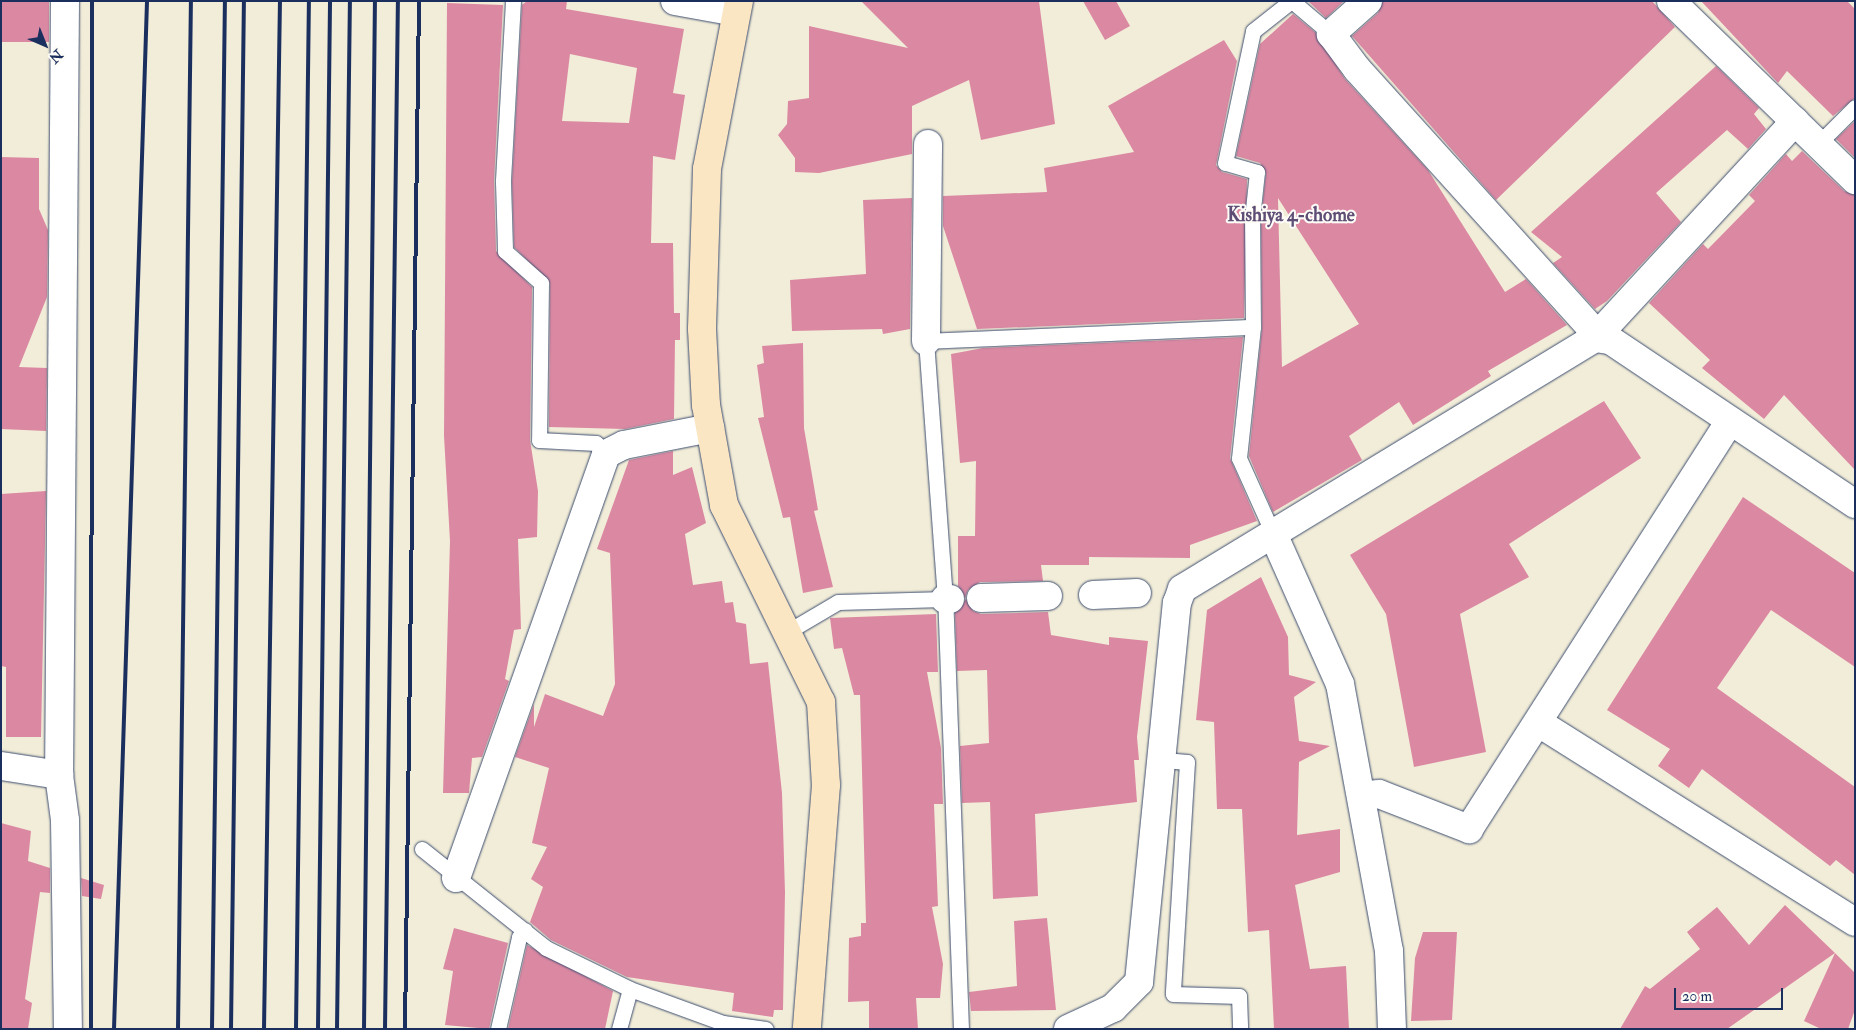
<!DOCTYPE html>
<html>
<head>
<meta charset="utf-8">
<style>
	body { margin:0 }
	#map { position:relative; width:1856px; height:1030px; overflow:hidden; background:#f2edd8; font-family:"IM FELL Double Pica",serif }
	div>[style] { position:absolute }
	.building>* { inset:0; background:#db89a3; transform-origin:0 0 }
	.roads { filter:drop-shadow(0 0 1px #3b4c70) drop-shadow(0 0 1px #3b4c70) }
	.lane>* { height:15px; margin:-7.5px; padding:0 7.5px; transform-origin:7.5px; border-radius:7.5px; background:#fff }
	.street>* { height:28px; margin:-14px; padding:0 14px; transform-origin:14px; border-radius:14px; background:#fff }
	.secondary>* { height:28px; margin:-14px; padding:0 14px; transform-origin:14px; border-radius:14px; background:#fbe6c3 }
	.rail>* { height:4px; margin:-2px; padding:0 2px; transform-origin:2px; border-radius:2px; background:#1b2f5e }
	span { translate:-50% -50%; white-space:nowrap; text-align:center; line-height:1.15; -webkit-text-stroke:4px #fdfcf7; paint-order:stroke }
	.neighbourhood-label { font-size:19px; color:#5e4e76; font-weight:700 }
	.frame { position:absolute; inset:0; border:2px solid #1b2f5e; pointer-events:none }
	.north { position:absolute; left:20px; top:20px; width:50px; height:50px; -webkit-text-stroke:4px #fdfcf7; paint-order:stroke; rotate:136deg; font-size:14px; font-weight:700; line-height:20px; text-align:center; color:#1b2f5e }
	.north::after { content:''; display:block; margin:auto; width:18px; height:22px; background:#1b2f5e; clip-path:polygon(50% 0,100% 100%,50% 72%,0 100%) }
	.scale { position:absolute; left:1674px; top:988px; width:109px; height:22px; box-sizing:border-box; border:2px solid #1b2f5e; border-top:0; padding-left:6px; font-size:15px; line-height:18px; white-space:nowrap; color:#1b2f5e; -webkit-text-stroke:4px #fdfcf7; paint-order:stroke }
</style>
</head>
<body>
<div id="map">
	<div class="building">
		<i style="left:1px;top:1px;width:48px;height:41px"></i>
		<i style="clip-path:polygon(evenodd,527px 1px,567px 1px,566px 9px,684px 29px,673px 93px,685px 95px,675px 160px,653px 156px,651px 243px,673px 243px,674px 313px,680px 313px,680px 340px,675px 340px,674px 419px,625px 429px,549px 427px,550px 283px,514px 247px,512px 182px,522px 5px,527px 1px,570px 54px,637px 68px,629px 123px,562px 121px,570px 54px)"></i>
		<i style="clip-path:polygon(861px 1px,1039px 1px,1055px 124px,981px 140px,969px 80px,912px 106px,912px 154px,819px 173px,795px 172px,795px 158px,778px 135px,787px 124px,788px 101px,809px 98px,809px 26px,908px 48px)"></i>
		<i style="clip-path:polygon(1083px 1px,1116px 1px,1130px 26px,1105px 40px)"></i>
		<i style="clip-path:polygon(1308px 1px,1344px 1px,1326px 18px)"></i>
		<i style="clip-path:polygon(1383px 1px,1652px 1px,1675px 27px,1496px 200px,1352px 36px,1378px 13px)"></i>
		<i style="clip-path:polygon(1701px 1px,1847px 1px,1855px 9px,1855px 98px,1833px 116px,1787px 71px,1778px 83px)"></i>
		<i style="clip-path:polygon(447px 3px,503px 5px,494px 181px,496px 251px,532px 287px,530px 440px,538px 491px,537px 537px,518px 539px,521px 629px,514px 630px,505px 679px,509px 681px,482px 757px,472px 758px,469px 793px,443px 793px,450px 541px,444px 436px)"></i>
		<i style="clip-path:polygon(evenodd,1293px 14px,1316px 33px,1345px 79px,1428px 170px,1505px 292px,1526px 279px,1567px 325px,1488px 371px,1491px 376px,1413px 425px,1399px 402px,1349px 436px,1362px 460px,1273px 512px,1249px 456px,1262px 328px,1261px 218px,1266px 173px,1260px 163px,1236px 156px,1260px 44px,1293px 14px,1278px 198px,1359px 324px,1282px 367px,1278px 198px)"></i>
		<i style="clip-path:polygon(1224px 40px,1237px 61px,1216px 165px,1222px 172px,1247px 179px,1244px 318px,977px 329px,943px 226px,943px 196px,1047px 192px,1044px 168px,1134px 152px,1108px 106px)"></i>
		<i style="clip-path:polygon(1716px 66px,1759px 108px,1754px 114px,1766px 129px,1748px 149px,1727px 130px,1656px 193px,1681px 222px,1607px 301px,1595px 309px,1553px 263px,1562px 257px,1531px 232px)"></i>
		<i style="clip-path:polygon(1855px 121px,1855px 158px,1836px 139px)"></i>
		<i style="clip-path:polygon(1802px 151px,1844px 191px,1855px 195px,1855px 470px,1784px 395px,1764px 419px,1702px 368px,1710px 360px,1649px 303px,1703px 244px,1708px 249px,1755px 201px,1749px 195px,1786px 154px,1792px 161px)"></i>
		<i style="clip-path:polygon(1px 157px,39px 158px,39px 209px,48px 230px,47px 297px,19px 367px,47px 368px,46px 431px,1px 429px)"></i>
		<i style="clip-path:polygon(912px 198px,910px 329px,883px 334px,882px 329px,792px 331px,790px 280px,866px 274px,863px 200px)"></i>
		<i style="clip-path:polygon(1243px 337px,1230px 458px,1257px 521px,1190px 545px,1190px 558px,1089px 557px,1089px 565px,1041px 565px,1043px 581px,980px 582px,968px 590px,965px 598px,958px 586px,958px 536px,975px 536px,976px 461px,960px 463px,951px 354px,983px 348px)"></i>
		<i style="clip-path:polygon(803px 343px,804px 428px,818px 510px,814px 511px,833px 587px,803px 593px,790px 517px,783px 518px,758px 418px,764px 417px,757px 365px,764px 363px,762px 346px)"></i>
		<i style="clip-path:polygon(1604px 401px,1641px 458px,1509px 544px,1529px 577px,1460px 614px,1486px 752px,1414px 767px,1386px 614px,1350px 555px)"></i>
		<i style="clip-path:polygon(673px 451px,673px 475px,692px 467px,706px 523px,685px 534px,693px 585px,722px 581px,725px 603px,733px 602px,736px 622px,746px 624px,750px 664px,768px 662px,782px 793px,785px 892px,783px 1010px,774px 1010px,773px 1017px,732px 1011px,734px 993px,627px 977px,551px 940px,530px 922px,543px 887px,531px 879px,547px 847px,532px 843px,549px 768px,515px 757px,534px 704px,534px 727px,545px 694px,603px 716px,615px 684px,610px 553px,597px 549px,629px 460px)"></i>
		<i style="clip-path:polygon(46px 491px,41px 737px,6px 737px,6px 667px,1px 666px,1px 494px)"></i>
		<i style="clip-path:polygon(1743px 497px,1855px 573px,1855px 667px,1771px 610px,1717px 688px,1855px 787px,1855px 875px,1836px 860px,1830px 866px,1702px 769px,1689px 788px,1658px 766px,1670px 749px,1607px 710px)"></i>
		<i style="clip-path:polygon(1261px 577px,1288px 637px,1289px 675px,1316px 682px,1294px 697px,1299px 741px,1330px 746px,1299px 762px,1297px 835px,1340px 829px,1340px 872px,1295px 885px,1310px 969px,1346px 966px,1349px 1029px,1274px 1029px,1269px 930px,1248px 932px,1242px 809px,1217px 809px,1214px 722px,1196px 720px,1207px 610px)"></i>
		<i style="clip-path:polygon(966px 599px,973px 611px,981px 614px,1048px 612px,1051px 635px,1109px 645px,1109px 637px,1148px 641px,1137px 737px,1139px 760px,1134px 760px,1137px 802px,1035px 814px,1038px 896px,993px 899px,990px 802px,962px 803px,960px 746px,989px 743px,987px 670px,957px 671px,955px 613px)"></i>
		<i style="clip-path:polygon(936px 614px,938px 672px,927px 672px,941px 748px,943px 804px,934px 804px,938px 906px,932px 907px,943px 964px,940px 998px,916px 998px,918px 1029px,869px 1029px,869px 1001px,848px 1002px,849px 938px,861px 936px,861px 923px,866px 923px,860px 695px,854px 695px,842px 648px,834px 649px,830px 618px)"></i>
		<i style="clip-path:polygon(1px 823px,31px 831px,28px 861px,50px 868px,50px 893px,40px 892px,25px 999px,32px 1003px,28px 1029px,1px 1029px)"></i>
		<i style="clip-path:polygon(81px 878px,104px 885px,101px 899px,82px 896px)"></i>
		<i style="clip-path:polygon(1785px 905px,1835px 953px,1727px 1029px,1620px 1029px,1645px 986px,1650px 989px,1700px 949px,1687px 932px,1717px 907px,1749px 945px)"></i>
		<i style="clip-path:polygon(1047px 918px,1056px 1010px,971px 1011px,969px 992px,1017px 986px,1014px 921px)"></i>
		<i style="clip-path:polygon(454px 928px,508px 943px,489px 1029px,445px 1025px,453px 971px,443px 969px)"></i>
		<i style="clip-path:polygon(1423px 932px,1457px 932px,1452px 1020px,1411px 1021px,1415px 958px)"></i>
		<i style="clip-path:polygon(527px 945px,613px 991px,605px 1029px,508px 1029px)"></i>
		<i style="clip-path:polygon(1835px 953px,1855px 973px,1855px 1010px,1848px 1029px,1821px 1029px,1804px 1021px)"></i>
	</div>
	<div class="roads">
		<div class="lane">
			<i style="left:513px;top:1px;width:181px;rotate:93.2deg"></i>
			<i style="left:503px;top:182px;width:69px;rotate:88.3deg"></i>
			<i style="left:505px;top:251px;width:48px;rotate:41.6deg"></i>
			<i style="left:541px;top:283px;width:157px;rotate:90.7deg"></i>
			<i style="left:539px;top:440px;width:57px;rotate:3deg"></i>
			<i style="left:596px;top:443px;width:15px;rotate:48deg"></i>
			<i style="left:1292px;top:1px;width:51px;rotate:40.2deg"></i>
			<i style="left:1818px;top:144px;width:52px;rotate:-45deg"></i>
			<i style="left:1274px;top:536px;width:85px;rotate:-114.2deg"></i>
			<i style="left:1239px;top:458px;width:132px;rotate:-83.9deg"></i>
			<i style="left:1253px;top:327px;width:109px;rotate:-90.5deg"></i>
			<i style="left:1252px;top:218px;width:46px;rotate:-83.8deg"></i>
			<i style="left:1257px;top:172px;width:33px;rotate:-164deg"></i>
			<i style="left:1225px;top:163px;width:135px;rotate:-78deg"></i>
			<i style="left:1253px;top:31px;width:48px;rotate:-38.3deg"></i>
			<i style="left:787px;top:632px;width:59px;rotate:-30.5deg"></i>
			<i style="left:838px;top:602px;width:107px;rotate:-1.6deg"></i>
			<i style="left:1164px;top:760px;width:23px;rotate:5deg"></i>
			<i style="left:1187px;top:762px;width:232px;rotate:93.5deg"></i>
			<i style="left:1173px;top:994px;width:66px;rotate:1.7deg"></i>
			<i style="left:1239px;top:996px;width:33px;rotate:88deg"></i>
			<i style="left:422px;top:849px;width:159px;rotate:38.6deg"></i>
			<i style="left:546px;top:948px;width:93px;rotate:26deg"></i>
			<i style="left:630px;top:989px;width:99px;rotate:20.1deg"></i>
			<i style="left:723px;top:1023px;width:43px;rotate:7.9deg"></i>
			<i style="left:498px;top:1029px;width:94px;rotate:-77.1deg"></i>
			<i style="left:519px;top:937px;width:9px;rotate:-49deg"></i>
			<i style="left:619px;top:1029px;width:41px;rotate:-74.6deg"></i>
			<i style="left:961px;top:1029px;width:430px;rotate:-92.1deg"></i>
			<i style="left:945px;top:599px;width:259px;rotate:-94.2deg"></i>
			<i style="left:926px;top:341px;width:327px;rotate:-2.5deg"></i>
		</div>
		<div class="street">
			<i style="left:65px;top:1px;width:774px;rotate:90.44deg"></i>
			<i style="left:59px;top:775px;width:45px;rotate:82.4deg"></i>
			<i style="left:65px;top:820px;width:209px;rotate:89.2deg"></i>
			<i style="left:675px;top:1px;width:62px;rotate:10.2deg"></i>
			<i style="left:1368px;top:1px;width:50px;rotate:138.3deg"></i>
			<i style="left:1331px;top:34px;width:44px;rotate:53.4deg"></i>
			<i style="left:1357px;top:69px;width:346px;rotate:47.9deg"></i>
			<i style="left:1589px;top:326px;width:13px;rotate:63deg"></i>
			<i style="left:1595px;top:338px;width:15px;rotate:8deg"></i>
			<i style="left:1610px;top:340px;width:295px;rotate:33.8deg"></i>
			<i style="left:1671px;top:1px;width:257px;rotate:44.2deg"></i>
			<i style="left:926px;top:341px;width:197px;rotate:-89.4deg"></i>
			<i style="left:1274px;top:536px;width:162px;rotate:66deg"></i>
			<i style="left:1340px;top:684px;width:271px;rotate:79.6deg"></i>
			<i style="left:1389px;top:951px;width:78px;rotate:87.8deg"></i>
			<i style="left:1093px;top:595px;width:44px;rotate:-2.6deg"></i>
			<i style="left:981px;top:598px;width:67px;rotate:-1.7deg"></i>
			<i style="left:945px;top:599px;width:5px"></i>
			<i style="left:1539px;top:723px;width:373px;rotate:32.2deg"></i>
			<i style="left:1px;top:766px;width:59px;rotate:8.8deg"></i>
			<i style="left:1362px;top:795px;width:17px;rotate:-3deg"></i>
			<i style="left:1379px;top:794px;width:97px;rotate:21.3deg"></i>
			<i style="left:1469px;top:829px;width:482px;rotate:-57.4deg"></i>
			<i style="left:456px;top:878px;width:450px;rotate:-70.5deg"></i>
			<i style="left:606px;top:454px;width:20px;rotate:-27deg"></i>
			<i style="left:624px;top:445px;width:88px;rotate:-11.2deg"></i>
			<i style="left:1068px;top:1029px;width:50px;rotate:-25deg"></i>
			<i style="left:1113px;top:1008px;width:37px;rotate:-45deg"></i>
			<i style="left:1139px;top:982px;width:381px;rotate:-84.3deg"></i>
			<i style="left:1177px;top:603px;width:15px;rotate:-70deg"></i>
			<i style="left:1182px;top:589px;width:483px;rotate:-31.3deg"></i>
			<i style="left:1595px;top:338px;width:295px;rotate:-47.3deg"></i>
		</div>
		<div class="secondary">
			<i style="left:739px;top:1px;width:171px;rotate:100.8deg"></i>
			<i style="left:707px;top:169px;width:160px;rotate:91.8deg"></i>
			<i style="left:702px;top:329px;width:76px;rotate:87deg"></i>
			<i style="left:706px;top:405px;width:102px;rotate:79.8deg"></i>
			<i style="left:724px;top:505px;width:220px;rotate:63.8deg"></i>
			<i style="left:821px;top:702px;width:83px;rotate:86.6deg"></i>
			<i style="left:826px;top:785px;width:245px;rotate:94.5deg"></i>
		</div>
	</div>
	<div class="rail">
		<i style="left:91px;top:1029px;width:1028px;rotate:-89.94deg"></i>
		<i style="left:114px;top:1029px;width:1029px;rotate:-88.16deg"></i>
		<i style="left:178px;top:1029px;width:1028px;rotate:-89.28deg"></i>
		<i style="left:212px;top:1029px;width:1028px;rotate:-89.28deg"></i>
		<i style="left:231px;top:1029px;width:1028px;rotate:-89.28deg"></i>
		<i style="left:264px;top:1029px;width:1028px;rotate:-89.11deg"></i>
		<i style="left:296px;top:1029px;width:1028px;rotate:-89.28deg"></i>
		<i style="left:318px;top:1029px;width:1028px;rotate:-89.33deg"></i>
		<i style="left:337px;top:1029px;width:1028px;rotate:-89.28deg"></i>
		<i style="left:364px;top:1029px;width:1028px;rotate:-89.39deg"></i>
		<i style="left:385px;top:1029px;width:1028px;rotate:-89.28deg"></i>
		<i style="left:405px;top:1029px;width:1028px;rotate:-89.22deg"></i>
	</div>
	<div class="neighbourhood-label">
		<span style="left:1291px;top:216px">Kishiya 4-chome</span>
	</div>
	<div class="frame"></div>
	<div class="north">N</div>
	<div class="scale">20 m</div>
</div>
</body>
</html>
